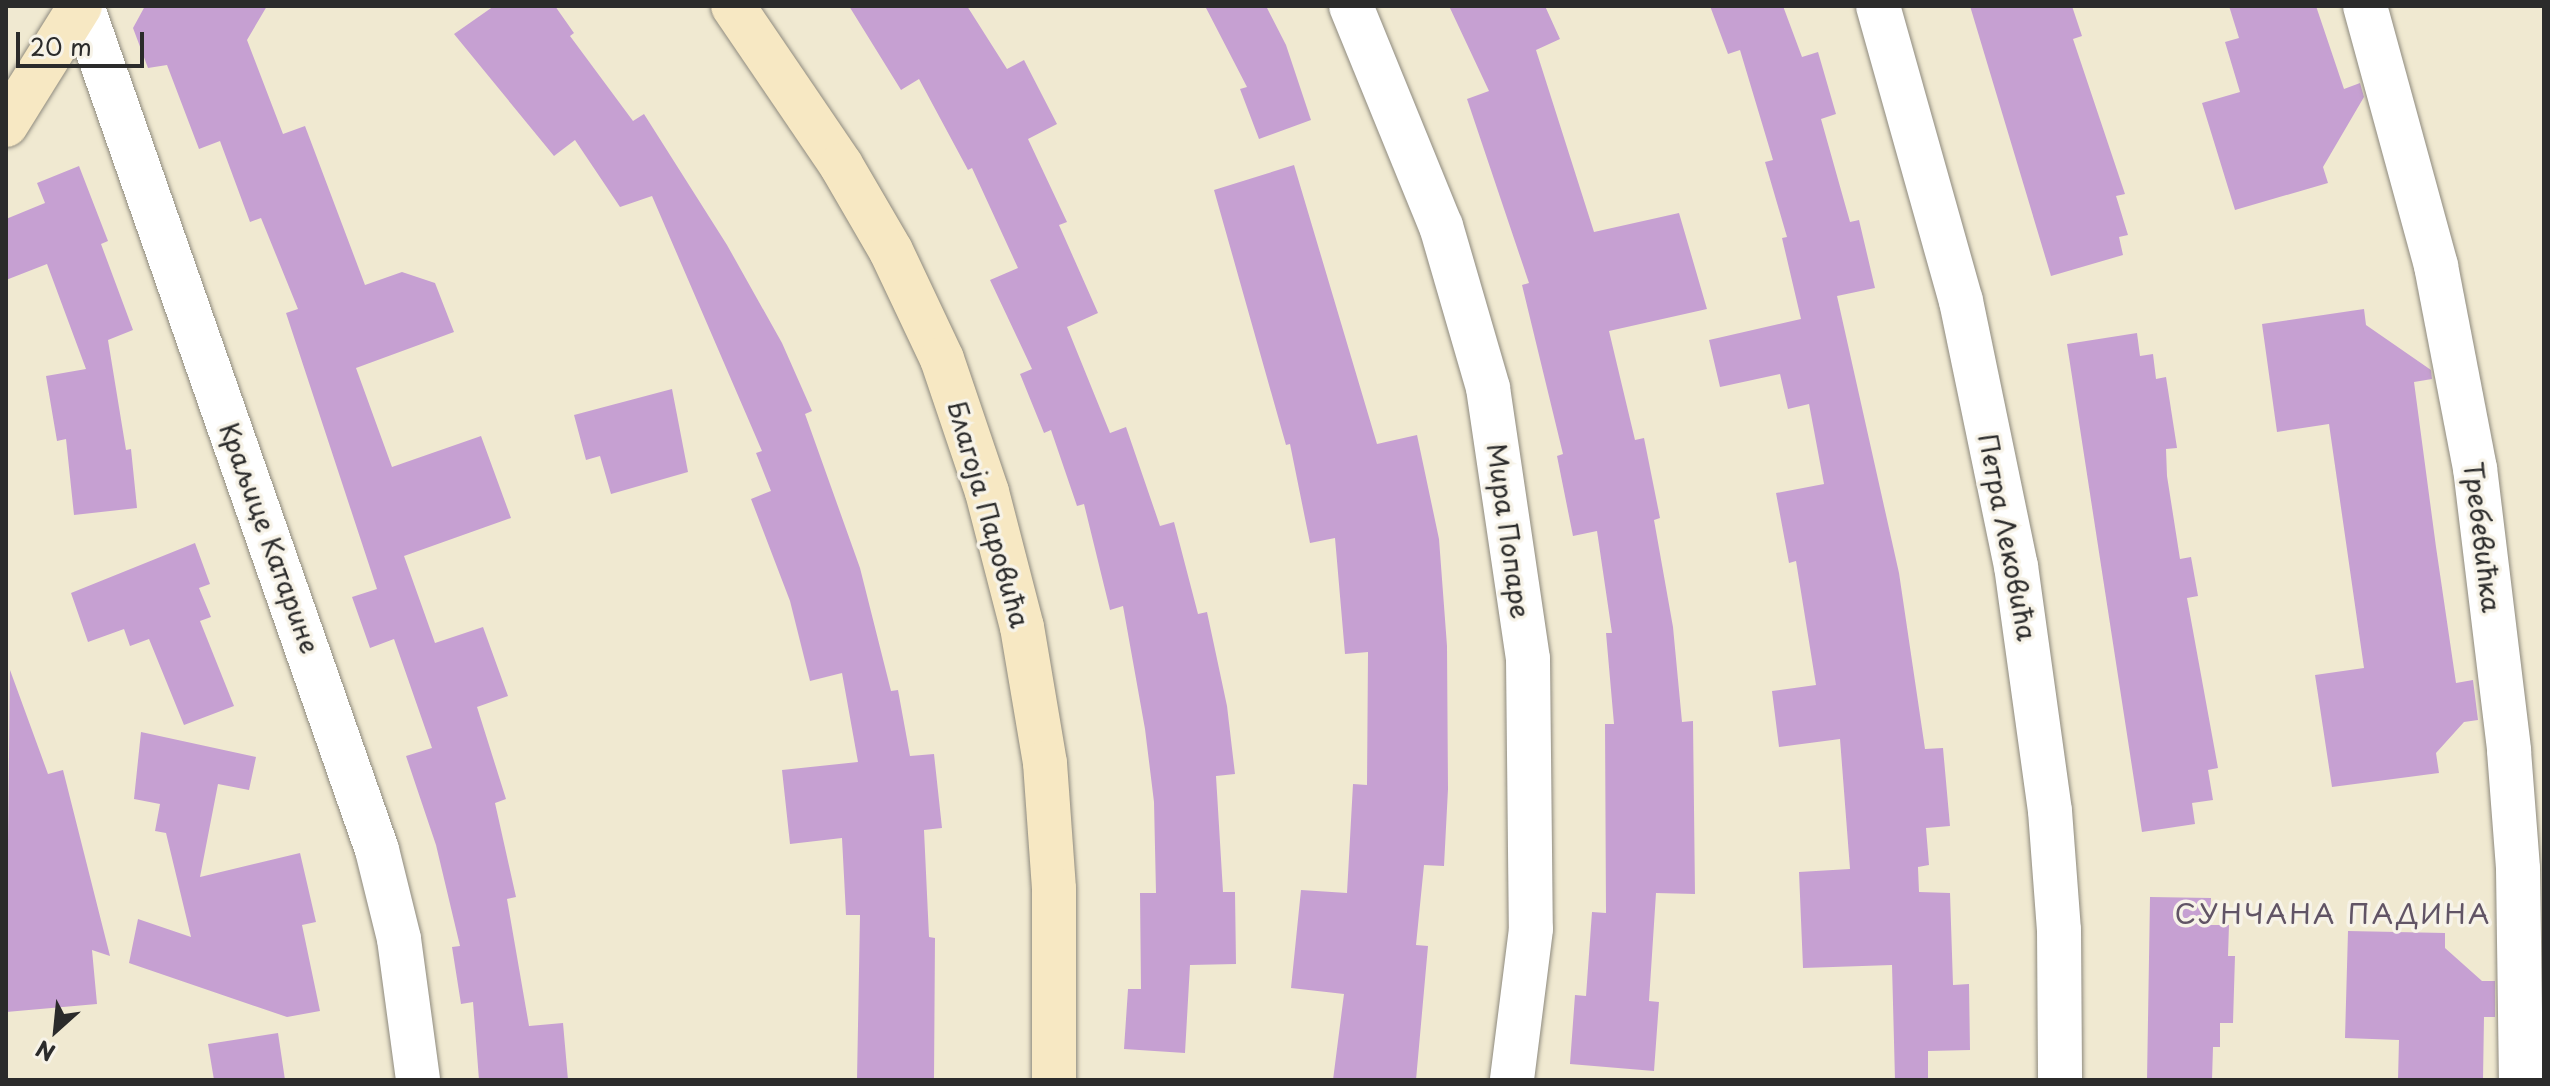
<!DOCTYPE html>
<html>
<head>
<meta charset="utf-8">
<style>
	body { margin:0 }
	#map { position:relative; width:2550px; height:1086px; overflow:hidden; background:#f0e9d1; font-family:"Playpen Sans",sans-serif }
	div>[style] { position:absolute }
	.building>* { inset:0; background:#c6a0d2 }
	.roads { filter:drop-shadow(0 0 2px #8e8a7e) drop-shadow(0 0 2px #8e8a7e) }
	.street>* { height:44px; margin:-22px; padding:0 22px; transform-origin:22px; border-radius:22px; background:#fff }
	.secondary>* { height:44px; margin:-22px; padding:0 22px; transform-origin:22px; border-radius:22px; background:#f7e8c3 }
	span { translate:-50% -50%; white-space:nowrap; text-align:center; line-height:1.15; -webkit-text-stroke:7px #f7f3e8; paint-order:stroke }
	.street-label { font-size:26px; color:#2b2b2b }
	.neighbourhood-label { font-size:28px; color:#615465; letter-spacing:2px }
	.frame { position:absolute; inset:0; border:8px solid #2b2b2b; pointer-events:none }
	.north { position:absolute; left:16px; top:990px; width:80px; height:80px; -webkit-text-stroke:6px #f7f3e8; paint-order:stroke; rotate:207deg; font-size:22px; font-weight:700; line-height:32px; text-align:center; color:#2b2b2b }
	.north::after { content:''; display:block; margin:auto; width:28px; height:36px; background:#2b2b2b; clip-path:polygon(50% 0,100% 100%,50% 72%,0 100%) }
	.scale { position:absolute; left:16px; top:32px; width:128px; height:36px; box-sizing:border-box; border:4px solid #2b2b2b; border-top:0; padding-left:10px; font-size:24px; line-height:28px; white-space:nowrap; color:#2b2b2b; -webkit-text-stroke:6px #f7f3e8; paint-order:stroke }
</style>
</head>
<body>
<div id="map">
	<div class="building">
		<i style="clip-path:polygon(145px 6px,267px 6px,247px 40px,283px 134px,305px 126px,365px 285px,402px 272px,435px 283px,454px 332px,356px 368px,392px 467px,481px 436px,511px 518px,404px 556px,435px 643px,483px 627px,508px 696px,477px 707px,506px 799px,495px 803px,516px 897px,507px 899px,529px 1026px,563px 1023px,568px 1080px,479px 1080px,473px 1002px,461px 1004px,452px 947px,460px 946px,436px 845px,406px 756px,432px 748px,394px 639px,370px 648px,352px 597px,377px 589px,286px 313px,298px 309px,261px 218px,250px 222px,220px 141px,199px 149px,167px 65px,148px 68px,133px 28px)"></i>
		<i style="clip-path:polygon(494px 6px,555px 6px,574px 33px,570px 36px,633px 121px,644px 114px,727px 245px,782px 343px,812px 411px,805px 414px,860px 568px,891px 691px,898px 690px,910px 756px,934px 754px,942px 828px,924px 830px,929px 937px,935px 938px,934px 1080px,857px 1080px,860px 915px,846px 915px,842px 838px,790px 844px,782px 770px,858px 762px,842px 673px,810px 681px,790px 601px,751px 499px,771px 491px,756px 453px,762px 451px,652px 196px,620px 207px,575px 140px,554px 156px,454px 34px)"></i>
		<i style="clip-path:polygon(849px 6px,967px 6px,1007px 69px,1024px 60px,1057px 124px,1028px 139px,1067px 222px,1059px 225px,1098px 313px,1067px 327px,1110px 433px,1126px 427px,1160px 526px,1174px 522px,1198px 614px,1207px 612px,1227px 706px,1235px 774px,1216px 776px,1223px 892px,1235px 892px,1236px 964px,1190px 965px,1185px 1053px,1124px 1049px,1128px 989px,1141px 989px,1140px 893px,1156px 893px,1154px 802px,1145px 729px,1123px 606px,1110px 610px,1084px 504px,1077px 506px,1051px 430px,1044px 433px,1020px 374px,1032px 369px,990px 280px,1018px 268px,972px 168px,968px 170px,919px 79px,901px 90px)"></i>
		<i style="clip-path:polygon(1205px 6px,1266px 6px,1286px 45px,1311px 120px,1259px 139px,1240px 89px,1247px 87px)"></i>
		<i style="clip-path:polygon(1449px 6px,1545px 6px,1560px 39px,1536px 50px,1594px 232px,1679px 213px,1707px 309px,1609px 331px,1635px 440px,1644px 438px,1660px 518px,1654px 520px,1673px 627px,1682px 722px,1693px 721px,1695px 894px,1656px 893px,1649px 1001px,1659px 1002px,1654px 1071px,1570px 1064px,1575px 995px,1586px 996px,1592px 912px,1606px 913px,1605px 724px,1614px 724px,1606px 633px,1612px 633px,1597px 531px,1573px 536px,1557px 456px,1563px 454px,1522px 285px,1529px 283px,1467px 99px,1489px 91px)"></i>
		<i style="clip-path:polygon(1710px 6px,1783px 6px,1802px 57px,1818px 52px,1836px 114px,1821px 119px,1850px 222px,1859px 220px,1875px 288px,1837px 296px,1899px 573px,1925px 749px,1943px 748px,1950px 826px,1926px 828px,1929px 865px,1918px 867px,1919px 892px,1950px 893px,1953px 985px,1969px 984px,1970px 1050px,1928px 1051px,1928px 1080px,1895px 1080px,1892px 965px,1803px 968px,1799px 872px,1850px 869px,1840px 739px,1779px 747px,1772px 691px,1816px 685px,1796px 561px,1789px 563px,1776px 493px,1824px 484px,1809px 404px,1788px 409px,1780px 374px,1720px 387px,1709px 340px,1801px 319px,1782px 238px,1787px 237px,1765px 162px,1773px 160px,1740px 50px,1728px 54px)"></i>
		<i style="clip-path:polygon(1970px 6px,2072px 6px,2082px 36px,2073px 39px,2125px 194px,2116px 196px,2128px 235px,2119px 237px,2123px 255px,2051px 276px)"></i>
		<i style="clip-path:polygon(2229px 6px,2316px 6px,2344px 89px,2360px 83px,2364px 97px,2323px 167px,2328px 183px,2235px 210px,2202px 103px,2240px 92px,2225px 42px,2239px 38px)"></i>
		<i style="clip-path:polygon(1294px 165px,1377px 444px,1417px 435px,1439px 539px,1447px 646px,1448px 789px,1444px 866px,1424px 865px,1416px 945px,1428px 946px,1416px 1080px,1333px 1080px,1344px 994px,1291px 988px,1301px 890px,1347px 893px,1353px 784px,1367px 785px,1368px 652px,1345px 654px,1335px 538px,1310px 543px,1290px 444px,1286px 445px,1214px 190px)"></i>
		<i style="clip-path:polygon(79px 166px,108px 241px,101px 244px,133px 330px,108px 340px,126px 450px,131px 449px,137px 508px,74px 515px,66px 439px,57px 441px,46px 376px,86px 369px,47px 264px,6px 280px,6px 219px,45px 203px,37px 183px)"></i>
		<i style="clip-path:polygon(2364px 309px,2366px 325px,2431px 370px,2432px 379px,2414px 382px,2436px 547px,2456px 683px,2473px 680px,2478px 720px,2464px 722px,2436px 753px,2439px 773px,2332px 787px,2315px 675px,2364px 668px,2329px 424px,2277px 432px,2262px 324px)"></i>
		<i style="clip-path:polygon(2137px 333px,2140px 356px,2153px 354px,2156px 379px,2166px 377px,2177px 448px,2166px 449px,2167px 476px,2180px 559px,2191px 557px,2198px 596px,2187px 598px,2218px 768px,2208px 770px,2213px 800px,2192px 803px,2195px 824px,2142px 832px,2067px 344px)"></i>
		<i style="clip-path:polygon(672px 389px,688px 472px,611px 494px,600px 456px,586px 460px,574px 415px)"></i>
		<i style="clip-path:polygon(195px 543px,210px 584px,199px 588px,211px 617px,200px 621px,234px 706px,184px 725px,149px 639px,130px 646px,124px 629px,88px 642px,71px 593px)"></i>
		<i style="clip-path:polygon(10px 670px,48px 774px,63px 770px,110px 956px,92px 950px,97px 1004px,6px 1012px)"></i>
		<i style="clip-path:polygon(141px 732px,256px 757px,249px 790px,218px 784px,200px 877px,300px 853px,316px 922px,302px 925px,320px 1011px,287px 1017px,129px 963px,138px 919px,191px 937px,166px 833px,155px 831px,160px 804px,134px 799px)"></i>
		<i style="clip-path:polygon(2150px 897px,2211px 898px,2210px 925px,2229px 925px,2228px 956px,2235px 956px,2233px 1023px,2220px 1023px,2220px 1047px,2213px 1047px,2212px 1080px,2147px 1080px)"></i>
		<i style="clip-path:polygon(2348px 931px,2445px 933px,2445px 948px,2482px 981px,2495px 981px,2495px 1017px,2484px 1017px,2483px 1080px,2398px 1080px,2399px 1040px,2345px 1038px)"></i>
		<i style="clip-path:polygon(278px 1033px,285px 1080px,214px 1080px,208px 1044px)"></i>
	</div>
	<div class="roads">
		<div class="street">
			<i style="left:82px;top:6px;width:894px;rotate:70.73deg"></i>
			<i style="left:377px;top:850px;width:92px;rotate:76.1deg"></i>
			<i style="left:399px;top:939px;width:142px;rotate:82.3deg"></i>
			<i style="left:1351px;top:6px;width:238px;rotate:67.8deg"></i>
			<i style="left:1441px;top:226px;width:169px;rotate:73.8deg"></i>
			<i style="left:1488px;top:388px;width:274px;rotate:81.6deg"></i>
			<i style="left:1528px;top:659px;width:270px;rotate:89.4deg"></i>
			<i style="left:1531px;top:929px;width:152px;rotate:97.2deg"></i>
			<i style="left:1878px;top:6px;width:306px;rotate:74.3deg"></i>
			<i style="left:1961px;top:301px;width:271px;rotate:78.3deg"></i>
			<i style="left:2016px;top:566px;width:247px;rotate:82.1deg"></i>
			<i style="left:2050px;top:811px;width:119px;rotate:85.7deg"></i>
			<i style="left:2059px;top:930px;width:150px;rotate:89.6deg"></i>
			<i style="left:2365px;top:6px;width:270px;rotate:74.7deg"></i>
			<i style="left:2436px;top:266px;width:206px;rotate:79.1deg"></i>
			<i style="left:2475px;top:468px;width:285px;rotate:83.1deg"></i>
			<i style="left:2509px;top:751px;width:118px;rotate:85.6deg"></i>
			<i style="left:2518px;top:869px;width:211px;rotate:89.2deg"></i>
		</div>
		<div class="secondary">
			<i style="left:733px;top:6px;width:192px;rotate:55.8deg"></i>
			<i style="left:841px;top:165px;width:99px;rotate:59.8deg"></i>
			<i style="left:891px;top:251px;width:119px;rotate:64.7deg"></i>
			<i style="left:942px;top:359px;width:140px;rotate:71.3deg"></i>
			<i style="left:987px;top:492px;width:139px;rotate:75.5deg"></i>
			<i style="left:1022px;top:627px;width:138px;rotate:80.4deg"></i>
			<i style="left:1045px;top:763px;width:126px;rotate:85.9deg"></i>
			<i style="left:1054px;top:889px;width:191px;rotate:90deg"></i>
			<i style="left:6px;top:125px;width:140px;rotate:-58.1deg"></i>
		</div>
	</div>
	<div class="street-label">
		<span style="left:989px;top:514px;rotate:74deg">Благоја Паровића</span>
		<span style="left:1509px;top:531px;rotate:82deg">Мира Попаре</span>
		<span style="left:2008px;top:537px;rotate:79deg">Петра Лековића</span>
		<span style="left:2483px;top:537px;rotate:83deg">Требевићка</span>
		<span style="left:270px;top:538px;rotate:70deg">Краљице Катарине</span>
	</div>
	<div class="neighbourhood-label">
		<span style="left:2333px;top:913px">СУНЧАНА ПАДИНА</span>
	</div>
	<div class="frame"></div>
	<div class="north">N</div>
	<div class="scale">20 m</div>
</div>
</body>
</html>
